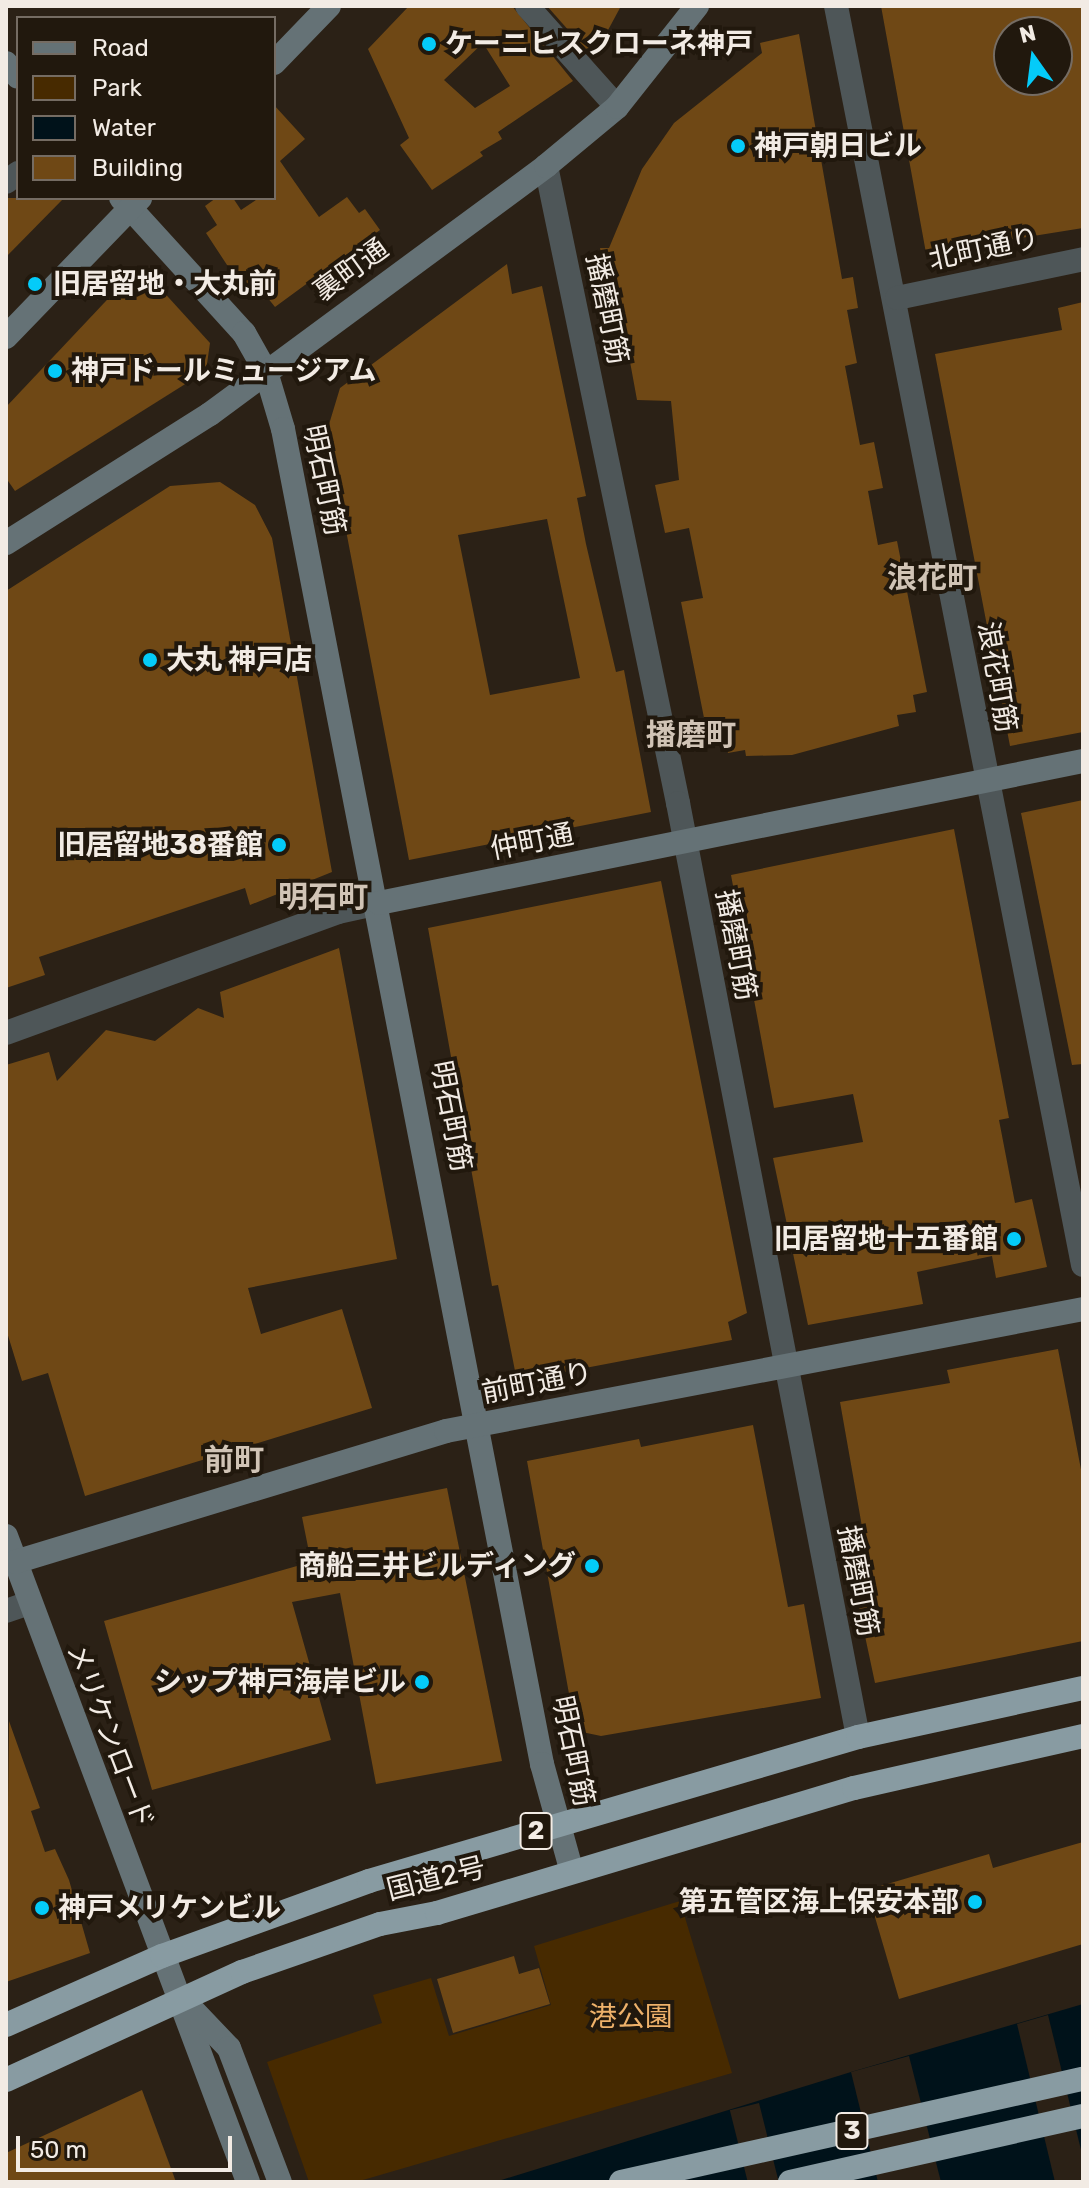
<!DOCTYPE html>
<html>
<head>
<meta charset="utf-8">
<style>
	body { margin:0 }
	#map { position:relative; width:1089px; height:2188px; overflow:hidden; background:#2b2116; font-family:Rubik,"Noto Sans JP",sans-serif }
	div>[style] { position:absolute }
	.green>* { inset:0; background:#472a00 }
	.water>* { inset:0; background:#00121a }
	.pier>* { inset:0; background:#2b2116; transform-origin:0 0 }
	.building>* { inset:0; background:#6f4815 }
	.street>* { height:24px; margin:-12px; padding:0 12px; transform-origin:12px; border-radius:12px; background:#4e5658 }
	.secondary>* { height:24px; margin:-12px; padding:0 12px; transform-origin:12px; border-radius:12px; background:#657276 }
	.highway>* { height:24px; margin:-12px; padding:0 12px; transform-origin:12px; border-radius:12px; background:#889ba2 }
	.dots>* { width:22px; height:22px; translate:-50% -50%; box-sizing:border-box; border:4px solid #21180d; border-radius:50% }
	span { translate:-50% -50%; white-space:nowrap; text-align:center; line-height:1.15; -webkit-text-stroke:8px #21180d; paint-order:stroke }
	.shield-label span { padding:2px 6px; background:#21180d; border:2px solid; border-radius:6px; -webkit-text-stroke-width:0 }
	.shield-label { font-size:26px; color:#f2ebe4; font-weight:700 }
	.poi-label { font-size:28px; color:#f2ebe4; font-weight:700 }
	.left { translate:0 -50%; text-align:left }
	.right { translate:-100% -50%; text-align:right }
	.street-label { font-size:28px; color:#f2ebe4 }
	.park-label { font-size:28px; color:#eeb16a }
	.neighbourhood-label { font-size:30px; color:#d1c4b6; font-weight:700 }
	.frame { position:absolute; inset:0; border:8px solid #f2ebe4; pointer-events:none }
	.legend { position:absolute; left:16px; top:16px; width:260px; height:184px; box-sizing:border-box; background:#21180d; border:2px solid #756c63; margin:0; padding:10px 14px; list-style:none; font-size:24px; color:#f2ebe4 }
	.legend li { display:flex; align-items:center; gap:16px; height:40px }
	.legend b { width:40px; border:2px solid #756c63 }
	.north { position:absolute; left:993px; top:16px; width:80px; height:80px; box-sizing:border-box; background:#21180d; border:2px solid #756c63; border-radius:50%; rotate:346deg; font-size:22px; font-weight:700; line-height:32px; text-align:center; color:#f2ebe4 }
	.north::after { content:''; display:block; margin:auto; width:28px; height:36px; background:#04cbf9; clip-path:polygon(50% 0,100% 100%,50% 72%,0 100%) }
	.scale { position:absolute; left:16px; top:2136px; width:216px; height:36px; box-sizing:border-box; border:4px solid #f2ebe4; border-top:0; padding-left:10px; font-size:24px; line-height:28px; white-space:nowrap; color:#f2ebe4; -webkit-text-stroke:6px #21180d; paint-order:stroke }
</style>
</head>
<body>
<div id="map">
	<div class="green">
		<i style="clip-path:polygon(680px 1901px,732px 2073px,356px 2182px,309px 2182px,267px 2062px,382px 2023px,373px 1995px,431px 1978px,449px 2036px,551px 2005px,534px 1946px)"></i>
	</div>
	<div class="water">
		<i style="clip-path:polygon(1083px 2004px,1083px 2182px,495px 2182px,851px 2072px)"></i>
	</div>
	<div class="pier">
		<i style="clip-path:polygon(1048px 2015px,1083px 2158px,1083px 2182px,1055px 2182px,1017px 2024px)"></i>
		<i style="clip-path:polygon(909px 2056px,941px 2182px,878px 2182px,851px 2072px)"></i>
		<i style="left:759px;top:2103px;width:81px;height:30px;rotate:76deg"></i>
	</div>
	<div class="building">
		<i style="clip-path:polygon(evenodd,409px 6px,512px 6px,573px 81px,498px 132px,502px 139px,480px 152px,483px 156px,432px 190px,400px 145px,409px 138px,368px 49px,409px 6px,483px 43px,510px 86px,475px 108px,444px 80px,483px 43px)"></i>
		<i style="clip-path:polygon(547px 6px,621px 6px,593px 58px)"></i>
		<i style="clip-path:polygon(evenodd,881px 6px,1083px 6px,1083px 228px,926px 253px,881px 6px,1009px 32px,1057px 32px,1057px 80px,1009px 80px,1009px 32px)"></i>
		<i style="clip-path:polygon(799px 34px,842px 279px,853px 277px,858px 308px,847px 310px,857px 363px,845px 366px,860px 445px,874px 442px,883px 488px,868px 491px,878px 545px,897px 541px,927px 692px,913px 695px,916px 712px,897px 715px,899px 726px,792px 755px,746px 756px,745px 750px,728px 753px,724px 735px,708px 738px,681px 602px,703px 598px,689px 528px,665px 533px,655px 485px,679px 480px,671px 401px,637px 400px,618px 296px,609px 298px,600px 248px,609px 248px,642px 169px,674px 123px,762px 53px,760px 43px)"></i>
		<i style="clip-path:polygon(274px 105px,305px 139px,280px 161px,319px 217px,347px 197px,359px 213px,365px 209px,380px 230px,275px 307px,259px 287px,252px 292px,229px 268px,206px 233px,217px 225px,205px 206px,216px 198px,233px 198px,241px 210px,259px 198px,274px 198px)"></i>
		<i style="clip-path:polygon(6px 198px,64px 198px,6px 257px)"></i>
		<i style="clip-path:polygon(evenodd,507px 264px,512px 294px,542px 286px,586px 496px,577px 498px,586px 544px,616px 672px,624px 670px,651px 812px,409px 860px,327px 431px,340px 388px,507px 264px,547px 519px,580px 678px,490px 695px,458px 535px,547px 519px)"></i>
		<i style="clip-path:polygon(121px 285px,159px 287px,210px 343px,206px 371px,15px 491px,6px 478px,6px 407px)"></i>
		<i style="clip-path:polygon(1083px 302px,1083px 732px,1010px 746px,935px 354px,1062px 330px,1058px 308px)"></i>
		<i style="clip-path:polygon(220px 482px,255px 505px,272px 538px,332px 872px,250px 905px,245px 888px,39px 957px,45px 975px,6px 988px,6px 591px,170px 486px)"></i>
		<i style="clip-path:polygon(1083px 800px,1083px 1064px,1072px 1065px,1021px 813px)"></i>
		<i style="clip-path:polygon(954px 829px,1009px 1118px,999px 1120px,1015px 1203px,1032px 1199px,1047px 1267px,996px 1278px,992px 1256px,917px 1272px,923px 1304px,808px 1325px,773px 1158px,863px 1142px,853px 1094px,774px 1108px,731px 875px)"></i>
		<i style="clip-path:polygon(661px 881px,747px 1313px,728px 1322px,732px 1340px,517px 1381px,498px 1285px,492px 1286px,428px 928px)"></i>
		<i style="clip-path:polygon(339px 948px,397px 1259px,248px 1288px,261px 1334px,342px 1309px,372px 1408px,85px 1496px,48px 1373px,22px 1381px,6px 1329px,6px 1065px,49px 1052px,57px 1081px,106px 1030px,155px 1041px,198px 1008px,224px 1018px,220px 992px)"></i>
		<i style="clip-path:polygon(1058px 1349px,1083px 1480px,1083px 1641px,875px 1683px,852px 1575px,870px 1572px,840px 1402px,950px 1383px,947px 1370px)"></i>
		<i style="clip-path:polygon(753px 1425px,788px 1607px,804px 1604px,821px 1698px,601px 1736px,582px 1732px,573px 1716px,527px 1461px,639px 1439px,641px 1447px)"></i>
		<i style="clip-path:polygon(447px 1488px,502px 1761px,376px 1784px,340px 1593px,292px 1602px,331px 1740px,152px 1790px,104px 1621px,311px 1562px,302px 1517px)"></i>
		<i style="clip-path:polygon(9px 1721px,40px 1808px,31px 1811px,45px 1852px,55px 1849px,69px 1880px,90px 1953px,6px 1982px)"></i>
		<i style="clip-path:polygon(1083px 1842px,1083px 1944px,899px 1999px,867px 1890px,989px 1854px,993px 1868px)"></i>
		<i style="clip-path:polygon(514px 1956px,519px 1974px,539px 1968px,550px 2004px,453px 2033px,437px 1979px)"></i>
		<i style="clip-path:polygon(142px 2090px,176px 2182px,6px 2182px,6px 2153px)"></i>
	</div>
	<div class="street">
		<i style="left:527px;top:6px;width:135px;rotate:48.3deg"></i>
		<i style="left:836px;top:6px;width:1283px;rotate:78.9deg"></i>
		<i style="left:546px;top:166px;width:651px;rotate:78.29deg"></i>
		<i style="left:678px;top:803px;width:951px;rotate:79.09deg"></i>
		<i style="left:6px;top:182px;width:15px;rotate:-37deg"></i>
		<i style="left:897px;top:298px;width:190px;rotate:-11.8deg"></i>
		<i style="left:6px;top:1033px;width:353px;rotate:-20deg"></i>
		<i style="left:338px;top:912px;width:42px;rotate:-12.4deg"></i>
		<i style="left:6px;top:1611px;width:24px;rotate:-19deg"></i>
	</div>
	<div class="secondary">
		<i style="left:6px;top:63px;width:18px;rotate:49deg"></i>
		<i style="left:274px;top:63px;width:79px;rotate:-46deg"></i>
		<i style="left:121px;top:198px;width:183px;rotate:47.7deg"></i>
		<i style="left:244px;top:333px;width:45px;rotate:60.6deg"></i>
		<i style="left:266px;top:372px;width:59px;rotate:73.4deg"></i>
		<i style="left:283px;top:429px;width:1360px;rotate:79.02deg"></i>
		<i style="left:542px;top:1764px;width:112px;rotate:74.5deg"></i>
		<i style="left:6px;top:337px;width:193px;rotate:-46deg"></i>
		<i style="left:6px;top:543px;width:241px;rotate:-32.3deg"></i>
		<i style="left:210px;top:414px;width:418px;rotate:-36.4deg"></i>
		<i style="left:546px;top:166px;width:92px;rotate:-39.7deg"></i>
		<i style="left:617px;top:107px;width:129px;rotate:-51.6deg"></i>
		<i style="left:379px;top:903px;width:718px;rotate:-11.4deg"></i>
		<i style="left:6px;top:1536px;width:690px;rotate:69.46deg"></i>
		<i style="left:15px;top:1562px;width:450px;rotate:-16.9deg"></i>
		<i style="left:446px;top:1431px;width:649px;rotate:-10.84deg"></i>
		<i style="left:188px;top:2005px;width:59px;rotate:46.4deg"></i>
		<i style="left:229px;top:2048px;width:143px;rotate:69.2deg"></i>
	</div>
	<div class="highway">
		<i style="left:6px;top:2025px;width:171px;rotate:-23.9deg"></i>
		<i style="left:162px;top:1956px;width:220px;rotate:-19.9deg"></i>
		<i style="left:369px;top:1881px;width:510px;rotate:-16.41deg"></i>
		<i style="left:858px;top:1737px;width:230px;rotate:-12.3deg"></i>
		<i style="left:6px;top:2080px;width:260px;rotate:-24.6deg"></i>
		<i style="left:242px;top:1972px;width:146px;rotate:-19.2deg"></i>
		<i style="left:380px;top:1924px;width:58px;rotate:-10.9deg"></i>
		<i style="left:437px;top:1913px;width:435px;rotate:-16.7deg"></i>
		<i style="left:854px;top:1788px;width:235px;rotate:-12.8deg"></i>
		<i style="left:621px;top:2182px;width:473px;rotate:-12.6deg"></i>
		<i style="left:790px;top:2182px;width:300px;rotate:-12.7deg"></i>
	</div>
	<div class="dots">
		<i style="left:429px;top:44px;background:#04cbf9"></i>
		<i style="left:738px;top:146px;background:#04cbf9"></i>
		<i style="left:35px;top:284px;background:#04cbf9"></i>
		<i style="left:55px;top:371px;background:#04cbf9"></i>
		<i style="left:150px;top:660px;background:#04cbf9"></i>
		<i style="left:279px;top:845px;background:#04cbf9"></i>
		<i style="left:1014px;top:1239px;background:#04cbf9"></i>
		<i style="left:592px;top:1566px;background:#04cbf9"></i>
		<i style="left:422px;top:1682px;background:#04cbf9"></i>
		<i style="left:975px;top:1902px;background:#04cbf9"></i>
		<i style="left:42px;top:1908px;background:#04cbf9"></i>
	</div>
	<div class="shield-label">
		<span style="left:536px;top:1831px">2</span>
		<span style="left:852px;top:2131px">3</span>
	</div>
	<div class="poi-label">
		<span class="left" style="left:445px;top:44px">ケーニヒスクローネ神戸</span>
		<span class="left" style="left:754px;top:146px">神戸朝日ビル</span>
		<span class="left" style="left:53px;top:284px">旧居留地・大丸前</span>
		<span class="left" style="left:71px;top:371px">神戸ドールミュージアム</span>
		<span class="left" style="left:166px;top:660px">大丸 神戸店</span>
		<span class="right" style="left:263px;top:845px">旧居留地38番館</span>
		<span class="right" style="left:998px;top:1239px">旧居留地十五番館</span>
		<span class="right" style="left:576px;top:1566px">商船三井ビルディング</span>
		<span class="right" style="left:406px;top:1682px">シップ神戸海岸ビル</span>
		<span class="right" style="left:959px;top:1902px">第五管区海上保安本部</span>
		<span class="left" style="left:58px;top:1908px">神戸メリケンビル</span>
	</div>
	<div class="street-label">
		<span style="left:984px;top:249px;rotate:-12deg">北町通り</span>
		<span style="left:351px;top:270px;rotate:-36deg">裏町通</span>
		<span style="left:607px;top:309px;rotate:78deg">播磨町筋</span>
		<span style="left:324px;top:480px;rotate:78deg">明石町筋</span>
		<span style="left:997px;top:677px;rotate:80deg">浪花町筋</span>
		<span style="left:532px;top:842px;rotate:-11deg">仲町通</span>
		<span style="left:736px;top:945px;rotate:79deg">播磨町筋</span>
		<span style="left:451px;top:1116px;rotate:79deg">明石町筋</span>
		<span style="left:537px;top:1383px;rotate:-11deg">前町通り</span>
		<span style="left:858px;top:1581px;rotate:79deg">播磨町筋</span>
		<span style="left:110px;top:1736px;rotate:69deg">メリケンロード</span>
		<span style="left:573px;top:1751px;rotate:78deg">明石町筋</span>
		<span style="left:436px;top:1879px;rotate:-14deg">国道2号</span>
	</div>
	<div class="park-label">
		<span style="left:631px;top:2017px">港公園</span>
	</div>
	<div class="neighbourhood-label">
		<span style="left:932px;top:578px">浪花町</span>
		<span style="left:691px;top:735px">播磨町</span>
		<span style="left:323px;top:897px">明石町</span>
		<span style="left:234px;top:1460px">前町</span>
	</div>
	<div class="frame"></div>
	<ul class="legend">
	<li><b style="height:10px;background:#657276"></b>Road</li>
	<li><b style="height:22px;background:#472a00"></b>Park</li>
	<li><b style="height:22px;background:#00121a"></b>Water</li>
	<li><b style="height:22px;background:#6f4815"></b>Building</li>
	</ul>
	<div class="north">N</div>
	<div class="scale">50 m</div>
</div>
</body>
</html>
